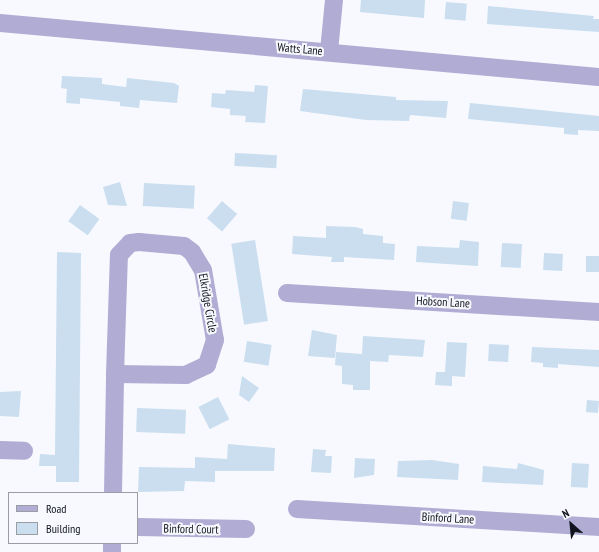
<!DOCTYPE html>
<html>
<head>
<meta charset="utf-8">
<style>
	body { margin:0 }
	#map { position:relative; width:599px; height:552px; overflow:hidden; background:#f7f9fe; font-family:"PT Sans Narrow",sans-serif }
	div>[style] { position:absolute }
	.building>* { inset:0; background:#cadef0; transform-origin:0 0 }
	.minor>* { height:18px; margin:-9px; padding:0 9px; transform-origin:9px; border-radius:9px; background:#b0acd4 }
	span { translate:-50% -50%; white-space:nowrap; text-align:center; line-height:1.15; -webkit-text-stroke:4px #f7f9fe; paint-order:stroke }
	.street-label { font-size:12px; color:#11141c }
	.legend { position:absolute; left:8px; top:492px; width:130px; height:52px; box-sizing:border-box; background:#f7f9fe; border:1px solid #9b9da4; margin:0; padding:5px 7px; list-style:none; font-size:12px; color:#11141c }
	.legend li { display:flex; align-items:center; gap:8px; height:20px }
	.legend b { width:20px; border:1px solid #9b9da4 }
	.north { position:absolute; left:551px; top:504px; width:40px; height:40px; -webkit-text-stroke:3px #f7f9fe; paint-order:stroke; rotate:333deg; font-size:11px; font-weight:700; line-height:16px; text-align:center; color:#11141c }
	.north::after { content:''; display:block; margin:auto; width:14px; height:18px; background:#11141c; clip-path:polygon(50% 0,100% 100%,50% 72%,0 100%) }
</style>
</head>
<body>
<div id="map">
	<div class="building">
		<i style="clip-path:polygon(361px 0,425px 0,424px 18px,360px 12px)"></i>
		<i style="left:446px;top:2px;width:21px;height:17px;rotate:5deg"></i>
		<i style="clip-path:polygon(488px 6px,594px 16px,593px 19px,599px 19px,599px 32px,487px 24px)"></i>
		<i style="clip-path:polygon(62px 76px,102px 78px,102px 84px,126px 87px,127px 78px,174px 83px,179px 86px,177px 103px,140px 100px,139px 108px,120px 106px,120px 102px,80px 98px,80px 104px,66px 103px,67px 89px,61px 88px)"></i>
		<i style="clip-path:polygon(255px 85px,268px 86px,265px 123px,245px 122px,246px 116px,230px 115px,230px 109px,211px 107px,212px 93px,225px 94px,226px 90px,254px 92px)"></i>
		<i style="clip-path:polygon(303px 89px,396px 97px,396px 100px,448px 101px,446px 118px,410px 115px,409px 121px,366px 120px,300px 111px)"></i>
		<i style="clip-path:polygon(470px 103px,599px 116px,599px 131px,578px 130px,578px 135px,564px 134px,564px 128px,468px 119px)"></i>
		<i style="left:235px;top:153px;width:42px;height:13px;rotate:3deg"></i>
		<i style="clip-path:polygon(120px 182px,127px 206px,108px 205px,103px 187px)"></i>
		<i style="left:144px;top:183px;width:51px;height:23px;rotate:3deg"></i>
		<i style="left:222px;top:201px;width:20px;height:23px;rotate:41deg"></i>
		<i style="left:453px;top:201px;width:16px;height:18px;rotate:7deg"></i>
		<i style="left:80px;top:205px;width:24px;height:20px;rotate:36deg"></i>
		<i style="clip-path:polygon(326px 226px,355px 227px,363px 229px,363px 234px,383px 236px,383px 243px,395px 244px,394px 260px,344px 257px,344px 262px,331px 262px,332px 257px,292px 254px,293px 236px,326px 238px)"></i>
		<i style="left:255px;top:240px;width:82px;height:24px;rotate:81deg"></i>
		<i style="clip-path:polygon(460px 240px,479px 242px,478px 266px,416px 262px,417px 246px,459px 248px)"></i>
		<i style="left:502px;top:243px;width:20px;height:24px;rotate:3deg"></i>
		<i style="clip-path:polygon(57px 252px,81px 253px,79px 482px,56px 482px,56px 466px,39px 466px,40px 454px,55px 455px)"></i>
		<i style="left:544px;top:253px;width:19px;height:17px;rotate:3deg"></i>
		<i style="left:586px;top:256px;width:13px;height:16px"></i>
		<i style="clip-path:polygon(312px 330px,337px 335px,335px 358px,308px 356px)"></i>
		<i style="clip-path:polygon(363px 336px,425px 340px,423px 357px,389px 355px,388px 362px,370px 361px,370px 390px,353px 390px,353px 385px,342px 384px,342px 366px,335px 365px,336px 352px,362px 354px)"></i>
		<i style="left:247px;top:341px;width:25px;height:21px;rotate:9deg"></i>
		<i style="clip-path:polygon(447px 342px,467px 343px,465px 377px,452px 376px,452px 386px,435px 385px,436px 372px,445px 372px)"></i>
		<i style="left:489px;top:344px;width:20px;height:17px;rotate:3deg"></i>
		<i style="clip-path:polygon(532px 347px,599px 350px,599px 367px,558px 364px,558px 368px,543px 367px,543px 363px,531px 362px)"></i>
		<i style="clip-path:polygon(242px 376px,259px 388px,249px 402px,239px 395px)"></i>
		<i style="clip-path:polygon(21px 391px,19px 417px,0 416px,0 392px)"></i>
		<i style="left:218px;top:397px;width:25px;height:22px;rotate:63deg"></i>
		<i style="left:587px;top:400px;width:12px;height:12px;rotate:5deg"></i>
		<i style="left:137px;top:408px;width:49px;height:24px;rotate:2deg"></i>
		<i style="clip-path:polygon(228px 444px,275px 448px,274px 471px,215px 471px,215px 482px,185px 481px,184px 491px,138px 492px,139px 467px,195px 468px,195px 457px,227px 459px)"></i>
		<i style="clip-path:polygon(313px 449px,326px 450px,325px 456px,332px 456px,331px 473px,311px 472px)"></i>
		<i style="clip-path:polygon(355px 458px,375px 459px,374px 475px,354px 478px)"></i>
		<i style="clip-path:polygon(432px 460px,459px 464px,458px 480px,397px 477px,398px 461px)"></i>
		<i style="clip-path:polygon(518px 463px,544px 470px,543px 485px,482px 482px,483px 466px,517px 469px)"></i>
		<i style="left:572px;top:463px;width:17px;height:24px;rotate:3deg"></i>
	</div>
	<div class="minor">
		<i style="left:0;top:23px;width:601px;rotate:5.15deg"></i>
		<i style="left:329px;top:51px;width:51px;rotate:-84.4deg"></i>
		<i style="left:287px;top:293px;width:313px;rotate:3.5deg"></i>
		<i style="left:0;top:450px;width:24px;rotate:2deg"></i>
		<i style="left:113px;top:493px;width:119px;rotate:-89deg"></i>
		<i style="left:115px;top:374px;width:119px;rotate:-88.1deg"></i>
		<i style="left:119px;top:255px;width:16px;rotate:-47deg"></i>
		<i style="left:130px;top:243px;width:9px;rotate:-6deg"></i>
		<i style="left:139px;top:242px;width:45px;rotate:5.1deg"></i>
		<i style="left:184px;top:246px;width:10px;rotate:37deg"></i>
		<i style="left:192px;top:252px;width:21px;rotate:59deg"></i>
		<i style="left:203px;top:270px;width:71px;rotate:80.3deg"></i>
		<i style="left:215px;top:340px;width:26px;rotate:108deg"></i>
		<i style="left:207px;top:365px;width:23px;rotate:155deg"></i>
		<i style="left:186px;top:375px;width:71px;rotate:-179.2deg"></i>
		<i style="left:297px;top:509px;width:303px;rotate:3.4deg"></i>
		<i style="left:137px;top:527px;width:109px;rotate:1.1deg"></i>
		<i style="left:112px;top:552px;width:9px;rotate:-90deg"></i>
	</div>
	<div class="street-label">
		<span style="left:300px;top:49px;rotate:5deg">Watts Lane</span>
		<span style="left:443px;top:302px;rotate:3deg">Hobson Lane</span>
		<span style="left:208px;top:303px;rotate:80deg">Elkridge Circle</span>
		<span style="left:448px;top:518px;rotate:3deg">Binford Lane</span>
		<span style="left:191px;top:529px;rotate:1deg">Binford Court</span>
	</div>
	<ul class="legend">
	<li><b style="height:5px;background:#b0acd4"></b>Road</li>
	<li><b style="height:11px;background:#cadef0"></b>Building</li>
	</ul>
	<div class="north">N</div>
</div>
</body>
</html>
